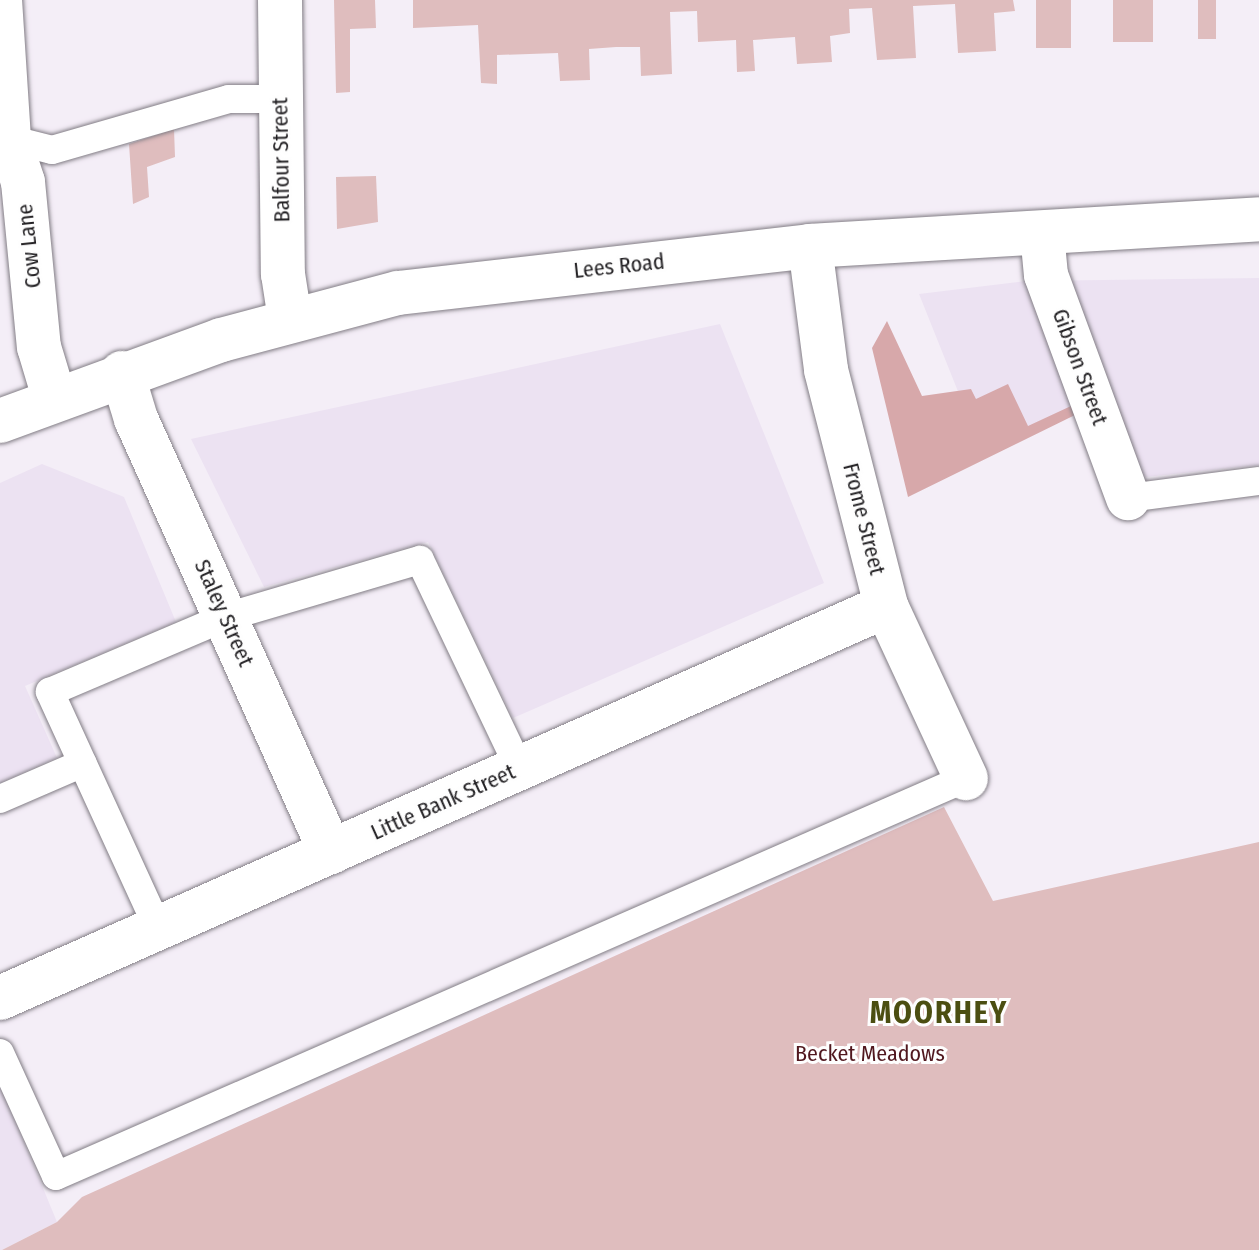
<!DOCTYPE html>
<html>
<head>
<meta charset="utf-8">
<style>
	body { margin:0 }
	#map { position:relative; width:1259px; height:1250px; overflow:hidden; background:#f4eef7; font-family:"Fira Sans Condensed",sans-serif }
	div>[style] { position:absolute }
	.built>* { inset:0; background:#ece2f2 }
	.green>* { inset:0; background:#dfbdbe; transform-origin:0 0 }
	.forest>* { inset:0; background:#d7a8aa }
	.roads { filter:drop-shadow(0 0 2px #827d85) drop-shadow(0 0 2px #827d85) }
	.service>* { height:28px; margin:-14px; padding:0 14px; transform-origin:14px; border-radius:14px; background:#fff }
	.minor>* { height:44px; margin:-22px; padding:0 22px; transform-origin:22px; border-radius:22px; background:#fff }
	.primary>* { height:44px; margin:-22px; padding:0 22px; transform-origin:22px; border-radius:22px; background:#fff }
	span { translate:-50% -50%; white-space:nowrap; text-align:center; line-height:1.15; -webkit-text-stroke:6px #fefefe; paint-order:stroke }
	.street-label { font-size:22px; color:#201e21 }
	.park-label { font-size:22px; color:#50171e }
	.district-label { font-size:30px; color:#4b4e11; font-weight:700; letter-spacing:2px }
</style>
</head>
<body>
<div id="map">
	<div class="built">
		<i style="clip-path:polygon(1259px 278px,1259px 465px,1136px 478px,1109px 398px,979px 444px,919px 294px,1026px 281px)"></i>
		<i style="clip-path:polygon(720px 324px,824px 583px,513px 718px,428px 542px,264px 587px,191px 439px)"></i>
		<i style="clip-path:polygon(42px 464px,124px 497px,176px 622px,25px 686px,57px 758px,0 783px,0 483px)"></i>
		<i style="clip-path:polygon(0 1084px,57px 1222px,2px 1250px,0 1250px)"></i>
	</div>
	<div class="green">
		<i style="clip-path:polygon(334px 0,375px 0,376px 28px,350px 29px,350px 92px,336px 93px)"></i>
		<i style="clip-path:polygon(413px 0,1013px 0,1015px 11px,994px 13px,996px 51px,958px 53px,955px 4px,913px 6px,916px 58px,877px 60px,872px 8px,849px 9px,850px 33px,830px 36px,832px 62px,797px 64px,795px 37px,753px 40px,755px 71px,737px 72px,736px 40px,698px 42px,697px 11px,670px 12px,672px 74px,641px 76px,640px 47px,616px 47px,589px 49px,590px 80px,560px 81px,558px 53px,497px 55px,497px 84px,481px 83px,478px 25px,413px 28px)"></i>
		<i style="left:1036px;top:0;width:35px;height:48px"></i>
		<i style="left:1113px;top:0;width:40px;height:42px"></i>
		<i style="left:1198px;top:0;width:18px;height:39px"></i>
		<i style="clip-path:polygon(174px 129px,175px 157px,147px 167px,149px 197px,133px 204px,129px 144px)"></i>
		<i style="clip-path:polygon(376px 176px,378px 222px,337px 229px,336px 177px)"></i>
		<i style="clip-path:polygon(944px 807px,993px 901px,1259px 842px,1259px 1250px,2px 1250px,57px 1222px,82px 1197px)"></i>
	</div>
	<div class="forest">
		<i style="clip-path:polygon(887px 321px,922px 396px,971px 389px,976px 399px,1008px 384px,1028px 426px,1071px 406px,1075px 415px,908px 497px,872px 348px)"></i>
	</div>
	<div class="roads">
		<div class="service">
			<i style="left:9px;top:139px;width:44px;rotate:14.3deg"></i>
			<i style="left:52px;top:150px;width:184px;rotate:-16.1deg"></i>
			<i style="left:229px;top:99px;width:50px"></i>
			<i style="left:1128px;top:498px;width:132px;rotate:-7.4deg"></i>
			<i style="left:0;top:799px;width:90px;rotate:-23.4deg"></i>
			<i style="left:158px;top:928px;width:260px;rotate:-114.6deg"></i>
			<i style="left:50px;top:692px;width:191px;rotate:-23.1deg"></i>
			<i style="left:226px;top:617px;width:202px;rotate:-16.4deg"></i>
			<i style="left:420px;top:560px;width:230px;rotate:64.5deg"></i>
			<i style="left:0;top:1053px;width:135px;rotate:65.5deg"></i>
			<i style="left:56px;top:1176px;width:993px;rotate:-23.62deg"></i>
		</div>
		<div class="minor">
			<i style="left:0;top:0;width:139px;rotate:86.3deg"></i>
			<i style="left:9px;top:139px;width:45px;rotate:72deg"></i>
			<i style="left:23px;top:182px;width:166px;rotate:84.5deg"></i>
			<i style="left:39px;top:347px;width:52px;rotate:73.3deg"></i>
			<i style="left:280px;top:0;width:274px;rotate:89.4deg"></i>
			<i style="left:283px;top:274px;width:46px;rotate:81.2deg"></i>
			<i style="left:1042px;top:233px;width:42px;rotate:84.6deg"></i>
			<i style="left:1046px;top:275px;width:238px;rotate:69.8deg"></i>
			<i style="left:810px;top:246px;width:125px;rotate:82.6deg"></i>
			<i style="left:826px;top:370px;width:244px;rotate:75.7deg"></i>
			<i style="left:886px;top:606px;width:190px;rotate:65.1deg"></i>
			<i style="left:122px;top:373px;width:48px;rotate:73.1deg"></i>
			<i style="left:136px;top:419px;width:475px;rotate:65.8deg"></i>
			<i style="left:0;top:998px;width:969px;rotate:-23.87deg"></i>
		</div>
		<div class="primary">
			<i style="left:0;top:421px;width:235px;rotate:-20.1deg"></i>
			<i style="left:221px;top:340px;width:183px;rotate:-14.9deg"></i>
			<i style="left:398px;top:293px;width:415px;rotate:-6.5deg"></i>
			<i style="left:810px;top:246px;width:450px;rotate:-3.4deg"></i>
		</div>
	</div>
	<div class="street-label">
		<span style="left:281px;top:160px;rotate:-91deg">Balfour Street</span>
		<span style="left:29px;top:246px;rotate:-96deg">Cow Lane</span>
		<span style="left:619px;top:266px;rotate:-6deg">Lees Road</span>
		<span style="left:1080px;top:367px;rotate:70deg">Gibson Street</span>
		<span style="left:864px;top:519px;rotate:76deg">Frome Street</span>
		<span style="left:224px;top:613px;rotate:66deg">Staley Street</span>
		<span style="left:443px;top:802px;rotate:-24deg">Little Bank Street</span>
	</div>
	<div class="park-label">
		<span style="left:870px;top:1054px">Becket Meadows</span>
	</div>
	<div class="district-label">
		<span style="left:939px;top:1013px">MOORHEY</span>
	</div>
</div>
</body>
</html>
